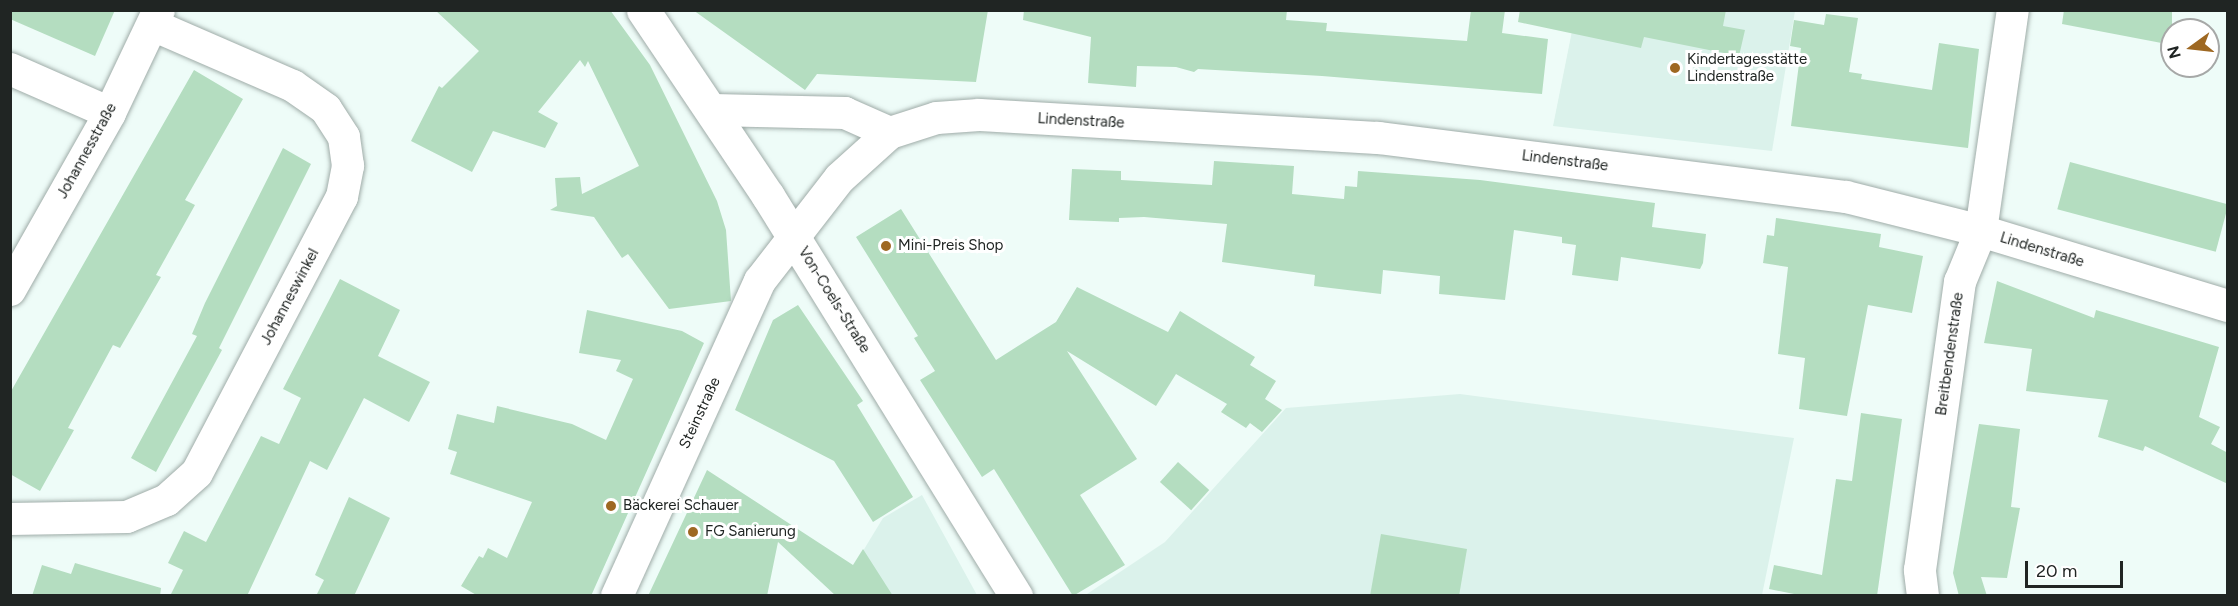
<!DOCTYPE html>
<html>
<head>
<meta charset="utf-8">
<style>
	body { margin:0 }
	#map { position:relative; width:2238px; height:606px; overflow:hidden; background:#eefcf8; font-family:Figtree,sans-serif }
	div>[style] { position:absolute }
	.built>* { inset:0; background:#dbf2eb }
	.building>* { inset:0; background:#b4ddc0; transform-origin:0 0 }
	.roads { filter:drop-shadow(0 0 2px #9faca8) drop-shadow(0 0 2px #9faca8) }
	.street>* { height:32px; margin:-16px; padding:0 16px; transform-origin:16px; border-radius:16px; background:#fff }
	.secondary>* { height:33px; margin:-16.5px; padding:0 16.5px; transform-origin:16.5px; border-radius:16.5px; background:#fff }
	.dots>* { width:16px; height:16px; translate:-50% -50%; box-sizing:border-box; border:3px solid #fff; border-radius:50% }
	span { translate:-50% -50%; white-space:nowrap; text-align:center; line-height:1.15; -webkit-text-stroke:6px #fff; paint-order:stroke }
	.poi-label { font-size:15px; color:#202523 }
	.left { translate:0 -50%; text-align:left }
	.street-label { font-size:15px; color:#202523 }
	.frame { position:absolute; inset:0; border:12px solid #202523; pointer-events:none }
	.north { position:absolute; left:2160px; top:18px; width:60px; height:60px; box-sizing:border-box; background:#fff; border:2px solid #a6a8a7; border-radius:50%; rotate:255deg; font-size:16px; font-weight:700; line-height:24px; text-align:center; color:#202523 }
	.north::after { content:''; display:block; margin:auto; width:21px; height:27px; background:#9e6822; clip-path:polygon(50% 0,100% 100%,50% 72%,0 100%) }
	.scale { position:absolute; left:2025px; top:561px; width:98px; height:27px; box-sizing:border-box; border:3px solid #202523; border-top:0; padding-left:8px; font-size:18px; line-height:21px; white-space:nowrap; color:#202523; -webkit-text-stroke:4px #fff; paint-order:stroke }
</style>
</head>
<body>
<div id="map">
	<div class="built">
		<i style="clip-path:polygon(1576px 11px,1795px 11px,1772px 151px,1553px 126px)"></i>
		<i style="clip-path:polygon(1460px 394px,1794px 438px,1762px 595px,1084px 596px,1165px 542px,1286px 408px)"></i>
		<i style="clip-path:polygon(922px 495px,977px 595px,857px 595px,846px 579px,883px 518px)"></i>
	</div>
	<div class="building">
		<i style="clip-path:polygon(10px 10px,115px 10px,95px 56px,10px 19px)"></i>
		<i style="clip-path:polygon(435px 10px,610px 10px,650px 65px,717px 201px,726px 230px,731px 301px,669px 309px,628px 254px,622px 258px,594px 217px,550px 210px,557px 206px,555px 178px,580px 177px,582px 194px,639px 166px,588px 61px,585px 67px,580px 60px,538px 112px,558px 123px,545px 148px,493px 131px,472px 172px,411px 141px,439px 86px,442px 88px,479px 51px)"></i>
		<i style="clip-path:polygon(693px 10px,988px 10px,976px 82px,817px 74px,805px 90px)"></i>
		<i style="clip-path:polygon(1024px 10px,1287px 10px,1286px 20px,1327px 23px,1326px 31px,1467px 41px,1471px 10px,1505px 10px,1502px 33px,1548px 39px,1542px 94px,1322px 76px,1198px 69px,1194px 72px,1176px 67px,1137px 66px,1136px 87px,1088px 83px,1091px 37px,1023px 20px)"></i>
		<i style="clip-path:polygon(1520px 10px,1726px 10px,1723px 26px,1745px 30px,1739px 56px,1644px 37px,1641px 48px,1518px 22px)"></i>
		<i style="clip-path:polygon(2064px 10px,2172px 10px,2172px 45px,2062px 24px)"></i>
		<i style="clip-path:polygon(1826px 14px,1858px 18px,1849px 72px,1862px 74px,1861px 79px,1932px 90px,1939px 43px,1979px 49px,1968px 148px,1791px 126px,1801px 48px,1790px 46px,1794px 20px,1824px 25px)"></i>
		<i style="clip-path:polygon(194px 70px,243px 99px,185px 200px,195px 205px,156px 275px,161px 277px,120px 348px,113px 345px,68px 428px,74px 430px,40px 491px,10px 474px,10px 393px)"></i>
		<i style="clip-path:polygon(283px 148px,311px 164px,219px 348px,222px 350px,156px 472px,131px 458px,197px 336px,192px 334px,205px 303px)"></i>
		<i style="clip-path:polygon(1214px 161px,1294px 166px,1292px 194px,1344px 199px,1345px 186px,1357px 187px,1358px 171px,1480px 180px,1655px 203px,1652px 227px,1706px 234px,1703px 263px,1700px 269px,1621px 257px,1618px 281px,1572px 275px,1576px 245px,1562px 243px,1562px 237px,1514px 230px,1505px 300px,1439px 294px,1440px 276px,1383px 270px,1381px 294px,1314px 286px,1315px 275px,1222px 262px,1227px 224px,1144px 217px,1119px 218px,1119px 222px,1069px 220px,1072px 169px,1121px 171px,1121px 180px,1212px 185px)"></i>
		<i style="left:2070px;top:162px;width:164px;height:49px;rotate:15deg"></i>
		<i style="clip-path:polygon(901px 209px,996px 360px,1056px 322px,1077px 287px,1168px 332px,1180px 311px,1255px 357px,1250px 365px,1276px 381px,1265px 399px,1282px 410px,1262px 432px,1250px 423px,1246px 428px,1221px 412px,1227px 404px,1176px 374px,1156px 406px,1067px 351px,1137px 459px,1080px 495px,1125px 565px,1073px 596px,994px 469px,982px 477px,920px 380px,935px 371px,914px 338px,918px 336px,856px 237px)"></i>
		<i style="clip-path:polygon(1776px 218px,1881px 234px,1879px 247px,1923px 256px,1912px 313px,1868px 305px,1847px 416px,1799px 409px,1805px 358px,1778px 354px,1788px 267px,1763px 263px,1767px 235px,1774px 236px)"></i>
		<i style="clip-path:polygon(340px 279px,400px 310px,378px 356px,430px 382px,409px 422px,364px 398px,327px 470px,310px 461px,247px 596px,170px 596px,183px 570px,168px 563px,184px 531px,206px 542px,261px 436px,279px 444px,301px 398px,283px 389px)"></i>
		<i style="clip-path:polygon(1997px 281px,2094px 318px,2096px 310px,2219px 347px,2199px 417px,2220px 427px,2211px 444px,2228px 453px,2228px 484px,2145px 446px,2143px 451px,2098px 437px,2108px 400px,2026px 391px,2032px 349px,1984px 343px)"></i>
		<i style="clip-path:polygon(798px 305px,863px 401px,857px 405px,913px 497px,873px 522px,834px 461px,735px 410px,773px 320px)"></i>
		<i style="clip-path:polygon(587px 310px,682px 331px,704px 343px,591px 596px,478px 596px,461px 586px,479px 556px,483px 558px,488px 548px,507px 558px,532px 502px,450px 474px,457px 452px,448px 449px,457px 414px,494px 423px,497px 406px,572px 424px,606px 440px,633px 379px,616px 371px,621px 360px,579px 353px)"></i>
		<i style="clip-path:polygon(1861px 413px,1902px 419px,1877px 596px,1804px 596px,1769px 589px,1774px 565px,1822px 575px,1836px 479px,1852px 481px)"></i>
		<i style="clip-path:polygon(1979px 424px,2020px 429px,2011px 507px,2020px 508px,2007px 578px,1981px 577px,1987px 596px,1959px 596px,1953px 573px)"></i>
		<i style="left:1178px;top:462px;width:42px;height:27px;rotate:42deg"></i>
		<i style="clip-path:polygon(707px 470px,853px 565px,863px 549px,893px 596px,836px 596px,778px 542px,767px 596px,648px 596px)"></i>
		<i style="clip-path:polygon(349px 497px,390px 518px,354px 596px,316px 596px,324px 580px,315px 575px)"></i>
		<i style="clip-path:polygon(1381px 534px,1467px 549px,1459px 596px,1370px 596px)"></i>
		<i style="clip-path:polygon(75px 563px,161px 588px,160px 596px,32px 596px,42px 565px,71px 574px)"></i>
	</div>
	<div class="roads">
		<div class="street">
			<i style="left:10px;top:69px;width:109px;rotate:23.7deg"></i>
			<i style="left:713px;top:110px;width:132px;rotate:1.3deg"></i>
			<i style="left:845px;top:113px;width:49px;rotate:24deg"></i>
			<i style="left:10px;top:290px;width:203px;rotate:-60.5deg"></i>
			<i style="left:110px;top:113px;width:114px;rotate:-64.6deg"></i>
			<i style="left:10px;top:519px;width:117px;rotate:-1deg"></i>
			<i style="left:127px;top:517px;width:43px;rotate:-23deg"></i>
			<i style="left:167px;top:500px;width:40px;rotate:-42deg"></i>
			<i style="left:197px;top:473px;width:312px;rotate:-62.3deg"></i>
			<i style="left:342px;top:197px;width:32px;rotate:-79deg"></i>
			<i style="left:348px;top:166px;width:29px;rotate:-98deg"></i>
			<i style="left:344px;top:137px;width:33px;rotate:-123deg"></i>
			<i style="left:326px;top:109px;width:40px;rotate:-145.1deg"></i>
			<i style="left:293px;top:86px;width:153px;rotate:-156.5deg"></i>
			<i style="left:617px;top:596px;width:346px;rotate:-65.6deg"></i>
			<i style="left:760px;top:281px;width:130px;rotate:-52.2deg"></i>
			<i style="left:840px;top:178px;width:67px;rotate:-42deg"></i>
			<i style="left:890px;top:133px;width:49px;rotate:-17.7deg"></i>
			<i style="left:937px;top:118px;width:42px;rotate:-4.1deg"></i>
			<i style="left:979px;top:115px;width:400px;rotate:3.3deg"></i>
			<i style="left:1378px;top:138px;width:472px;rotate:7.2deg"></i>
			<i style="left:1846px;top:197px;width:139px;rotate:14.1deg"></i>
			<i style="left:1981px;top:231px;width:258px;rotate:16.9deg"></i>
			<i style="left:1923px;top:596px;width:26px;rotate:-97deg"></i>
			<i style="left:1920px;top:570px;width:291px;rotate:-82.1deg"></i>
			<i style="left:1960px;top:282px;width:55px;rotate:-67.6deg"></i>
			<i style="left:1981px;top:231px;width:223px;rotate:-81.8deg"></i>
		</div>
		<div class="secondary">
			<i style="left:643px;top:10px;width:224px;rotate:56.1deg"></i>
			<i style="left:768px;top:196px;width:471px;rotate:58.2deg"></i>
		</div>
	</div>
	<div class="dots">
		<i style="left:1675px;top:68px;background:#9e6822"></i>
		<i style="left:886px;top:246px;background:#9e6822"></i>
		<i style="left:611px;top:506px;background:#9e6822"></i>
		<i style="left:693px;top:532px;background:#9e6822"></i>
	</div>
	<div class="poi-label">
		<span class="left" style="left:1687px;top:68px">Kindertagesstätte<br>Lindenstraße</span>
		<span class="left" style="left:898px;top:246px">Mini-Preis Shop</span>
		<span class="left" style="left:623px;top:506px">Bäckerei Schauer</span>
		<span class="left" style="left:705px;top:532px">FG Sanierung</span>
	</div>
	<div class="street-label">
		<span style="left:1081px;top:121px;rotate:3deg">Lindenstraße</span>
		<span style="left:87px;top:151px;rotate:-61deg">Johannesstraße</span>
		<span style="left:1565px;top:161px;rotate:7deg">Lindenstraße</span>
		<span style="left:2042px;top:250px;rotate:17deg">Lindenstraße</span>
		<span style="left:290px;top:297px;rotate:-62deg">Johanneswinkel</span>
		<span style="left:834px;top:300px;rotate:58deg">Von-Coels-Straße</span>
		<span style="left:1950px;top:354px;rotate:-82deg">Breitbendenstraße</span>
		<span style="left:700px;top:413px;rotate:-65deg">Steinstraße</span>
	</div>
	<div class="frame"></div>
	<div class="north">N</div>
	<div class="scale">20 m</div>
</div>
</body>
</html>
